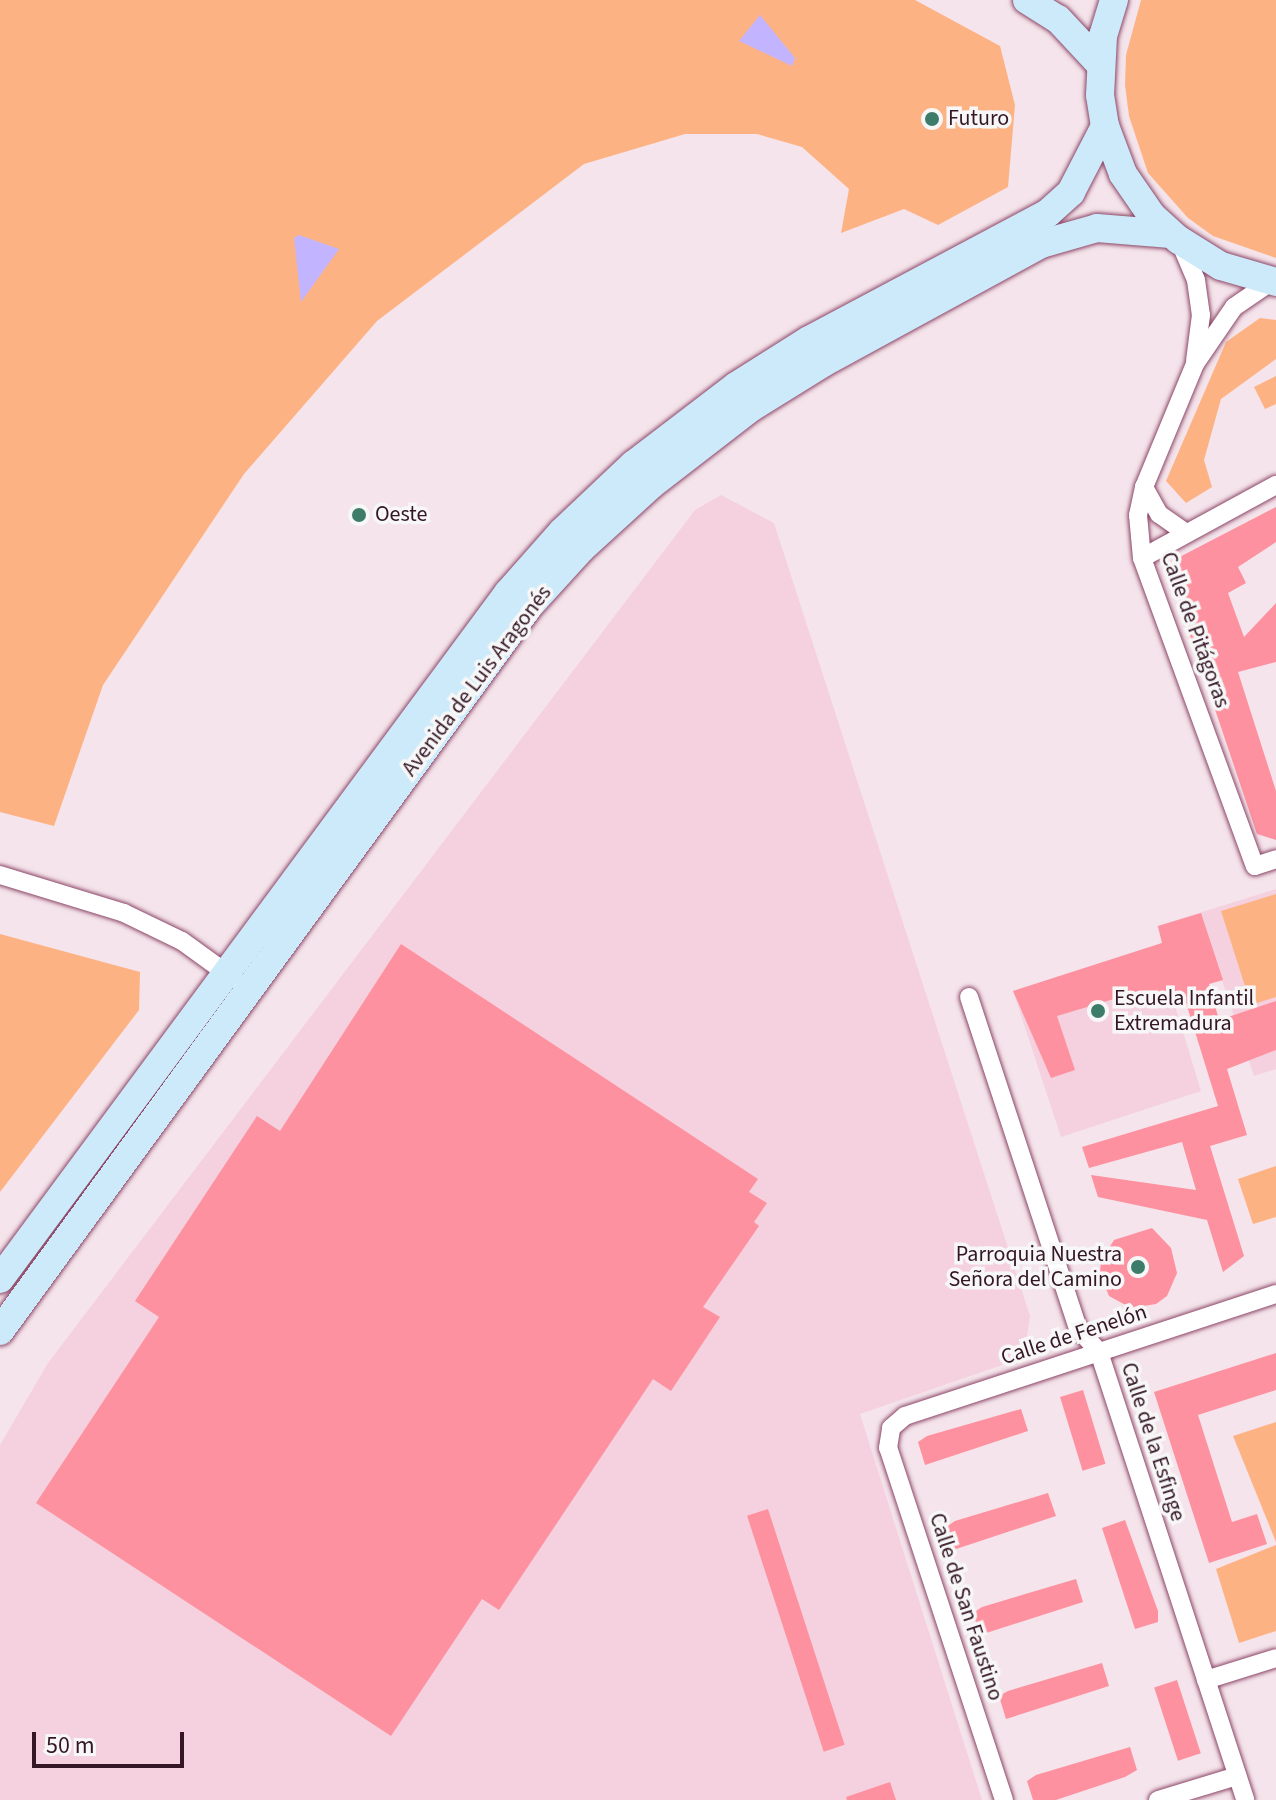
<!DOCTYPE html>
<html>
<head>
<meta charset="utf-8">
<style>
	body { margin:0 }
	#map { position:relative; width:1276px; height:1800px; overflow:hidden; background:#f5e4eb; font-family:"Source Sans 3",sans-serif }
	div>[style] { position:absolute }
	.built>* { inset:0; background:#f5d1df }
	.green>* { inset:0; background:#fdb284 }
	.water>* { inset:0; background:#c2b4ff }
	.building>* { inset:0; background:#fd919f; transform-origin:0 0 }
	.roads { filter:drop-shadow(0 0 2px #8c4667) drop-shadow(0 0 2px #8c4667) }
	.street>* { height:18px; margin:-9px; padding:0 9px; transform-origin:9px; border-radius:9px; background:#fff }
	.primary>* { height:28px; margin:-14px; padding:0 14px; transform-origin:14px; border-radius:14px; background:#cdeafa }
	.dots>* { width:22px; height:22px; translate:-50% -50%; box-sizing:border-box; border:4px solid #f7f7f7; border-radius:50% }
	span { translate:-50% -50%; white-space:nowrap; text-align:center; line-height:1.15; -webkit-text-stroke:7px #f7f7f7; paint-order:stroke }
	.poi-label { font-size:22px; color:#341624 }
	.left { translate:0 -50%; text-align:left }
	.right { translate:-100% -50%; text-align:right }
	.street-label { font-size:22px; color:#341624 }
	.scale { position:absolute; left:32px; top:1732px; width:152px; height:36px; box-sizing:border-box; border:4px solid #341624; border-top:0; padding-left:10px; font-size:24px; line-height:28px; white-space:nowrap; color:#341624; -webkit-text-stroke:6px #f7f7f7; paint-order:stroke }
</style>
</head>
<body>
<div id="map">
	<div class="built">
		<i style="clip-path:polygon(721px 495px,774px 523px,1030px 1316px,1026px 1343px,1008px 1363px,860px 1414px,982px 1800px,0 1800px,0 1445px,48px 1363px,695px 510px)"></i>
		<i style="clip-path:polygon(1276px 889px,1276px 1069px,1254px 1076px,1222px 980px,1172px 996px,1201px 1091px,1061px 1137px,1013px 991px,1162px 943px,1157px 926px)"></i>
	</div>
	<div class="green">
		<i style="clip-path:polygon(0 0,915px 0,1000px 46px,1015px 105px,1008px 187px,938px 225px,904px 209px,841px 233px,849px 189px,802px 147px,757px 134px,685px 134px,584px 164px,377px 321px,244px 474px,103px 685px,54px 826px,0 812px)"></i>
		<i style="clip-path:polygon(1141px 0,1276px 0,1276px 258px,1213px 236px,1188px 218px,1148px 173px,1129px 116px,1125px 85px,1126px 55px)"></i>
		<i style="clip-path:polygon(1260px 318px,1276px 320px,1276px 359px,1221px 399px,1204px 460px,1212px 487px,1186px 503px,1166px 481px,1226px 342px)"></i>
		<i style="clip-path:polygon(1276px 376px,1276px 404px,1265px 409px,1254px 387px)"></i>
		<i style="clip-path:polygon(1276px 894px,1276px 997px,1251px 1005px,1221px 911px)"></i>
		<i style="clip-path:polygon(0 934px,140px 972px,139px 1010px,0 1192px)"></i>
		<i style="clip-path:polygon(1276px 1166px,1276px 1217px,1253px 1224px,1238px 1179px)"></i>
		<i style="clip-path:polygon(1276px 1422px,1276px 1542px,1233px 1436px)"></i>
		<i style="clip-path:polygon(1276px 1545px,1276px 1631px,1239px 1643px,1216px 1569px)"></i>
	</div>
	<div class="water">
		<i style="clip-path:polygon(760px 15px,795px 58px,792px 66px,739px 41px)"></i>
		<i style="clip-path:polygon(299px 235px,339px 249px,301px 302px,294px 238px)"></i>
	</div>
	<div class="building">
		<i style="clip-path:polygon(1276px 507px,1276px 542px,1238px 567px,1246px 583px,1228px 593px,1244px 637px,1276px 603px,1276px 662px,1238px 672px,1276px 791px,1276px 840px,1257px 834px,1166px 564px)"></i>
		<i style="clip-path:polygon(1201px 913px,1223px 980px,1209px 984px,1219px 1020px,1276px 1001px,1276px 1050px,1227px 1069px,1247px 1135px,1210px 1146px,1244px 1256px,1223px 1272px,1207px 1220px,1098px 1197px,1091px 1175px,1196px 1190px,1182px 1142px,1089px 1168px,1082px 1147px,1218px 1106px,1183px 993px,1138px 1006px,1134px 993px,1057px 1016px,1075px 1070px,1051px 1078px,1013px 991px,1162px 943px,1158px 926px)"></i>
		<i style="clip-path:polygon(401px 944px,758px 1179px,749px 1192px,767px 1203px,754px 1222px,759px 1226px,703px 1307px,720px 1317px,671px 1391px,653px 1379px,499px 1610px,482px 1599px,391px 1736px,36px 1503px,159px 1317px,135px 1301px,257px 1116px,280px 1131px)"></i>
		<i style="clip-path:polygon(1152px 1228px,1171px 1248px,1177px 1273px,1167px 1296px,1156px 1304px,1131px 1308px,1109px 1296px,1100px 1273px,1101px 1261px,1114px 1240px)"></i>
		<i style="clip-path:polygon(1276px 1353px,1276px 1390px,1198px 1415px,1232px 1522px,1257px 1514px,1267px 1544px,1209px 1563px,1154px 1392px)"></i>
		<i style="left:1083px;top:1390px;width:77px;height:24px;rotate:73deg"></i>
		<i style="clip-path:polygon(1021px 1409px,1028px 1431px,925px 1465px,918px 1442px,927px 1436px)"></i>
		<i style="clip-path:polygon(1048px 1493px,1056px 1516px,953px 1550px,946px 1527px,955px 1521px)"></i>
		<i style="left:768px;top:1509px;width:248px;height:22px;rotate:72deg"></i>
		<i style="clip-path:polygon(1125px 1520px,1158px 1611px,1158px 1622px,1135px 1629px,1102px 1528px)"></i>
		<i style="clip-path:polygon(1076px 1579px,1083px 1602px,980px 1635px,973px 1613px,982px 1607px)"></i>
		<i style="clip-path:polygon(1102px 1663px,1109px 1686px,1006px 1719px,999px 1696px,1008px 1691px)"></i>
		<i style="left:1177px;top:1680px;width:77px;height:24px;rotate:72deg"></i>
		<i style="clip-path:polygon(1130px 1747px,1137px 1770px,1125px 1777px,1056px 1800px,1033px 1800px,1027px 1781px,1036px 1775px)"></i>
		<i style="clip-path:polygon(890px 1782px,896px 1800px,847px 1800px,846px 1797px)"></i>
	</div>
	<div class="roads">
		<div class="street">
			<i style="left:1179px;top:240px;width:43px;rotate:67deg"></i>
			<i style="left:1196px;top:280px;width:35px;rotate:82deg"></i>
			<i style="left:1201px;top:315px;width:46px;rotate:97.4deg"></i>
			<i style="left:1272px;top:281px;width:46px;rotate:145.6deg"></i>
			<i style="left:1234px;top:307px;width:69px;rotate:124.4deg"></i>
			<i style="left:1195px;top:364px;width:133px;rotate:112.5deg"></i>
			<i style="left:1144px;top:487px;width:29px;rotate:102deg"></i>
			<i style="left:1138px;top:515px;width:43px;rotate:84.7deg"></i>
			<i style="left:1142px;top:558px;width:328px;rotate:69.9deg"></i>
			<i style="left:1255px;top:866px;width:22px;rotate:-18deg"></i>
			<i style="left:1144px;top:487px;width:31px;rotate:61deg"></i>
			<i style="left:1159px;top:514px;width:32px;rotate:35deg"></i>
			<i style="left:1142px;top:558px;width:153px;rotate:-28.6deg"></i>
			<i style="left:0;top:875px;width:130px;rotate:17deg"></i>
			<i style="left:124px;top:913px;width:64px;rotate:25.8deg"></i>
			<i style="left:182px;top:941px;width:63px;rotate:36deg"></i>
			<i style="left:969px;top:997px;width:348px;rotate:71.8deg"></i>
			<i style="left:1078px;top:1328px;width:32px;rotate:49deg"></i>
			<i style="left:1099px;top:1352px;width:471px;rotate:71.9deg"></i>
			<i style="left:1206px;top:1680px;width:73px;rotate:-17.4deg"></i>
			<i style="left:1004px;top:1800px;width:371px;rotate:-108.2deg"></i>
			<i style="left:888px;top:1448px;width:20px;rotate:-81deg"></i>
			<i style="left:891px;top:1428px;width:18px;rotate:-41deg"></i>
			<i style="left:905px;top:1416px;width:391px;rotate:-18.2deg"></i>
			<i style="left:1158px;top:1800px;width:83px;rotate:-16.9deg"></i>
		</div>
		<div class="primary">
			<i style="left:1027px;top:0;width:36px;rotate:32deg"></i>
			<i style="left:1058px;top:19px;width:60px;rotate:47deg"></i>
			<i style="left:1114px;top:0;width:38px;rotate:107deg"></i>
			<i style="left:1103px;top:36px;width:59px;rotate:92.9deg"></i>
			<i style="left:1100px;top:95px;width:31px;rotate:81deg"></i>
			<i style="left:1105px;top:126px;width:51px;rotate:69.4deg"></i>
			<i style="left:1123px;top:174px;width:51px;rotate:55.4deg"></i>
			<i style="left:1152px;top:216px;width:36px;rotate:42deg"></i>
			<i style="left:1179px;top:240px;width:49px;rotate:31.8deg"></i>
			<i style="left:1221px;top:266px;width:57px;rotate:16.2deg"></i>
			<i style="left:0;top:1279px;width:854px;rotate:-53.48deg"></i>
			<i style="left:508px;top:593px;width:81px;rotate:-48.5deg"></i>
			<i style="left:562px;top:532px;width:99px;rotate:-43.4deg"></i>
			<i style="left:634px;top:464px;width:128px;rotate:-37.4deg"></i>
			<i style="left:736px;top:386px;width:86px;rotate:-32.2deg"></i>
			<i style="left:809px;top:340px;width:271px;rotate:-28deg"></i>
			<i style="left:1048px;top:213px;width:31px;rotate:-42deg"></i>
			<i style="left:1071px;top:192px;width:74px;rotate:-62.7deg"></i>
			<i style="left:0;top:1331px;width:897px;rotate:-53.88deg"></i>
			<i style="left:529px;top:606px;width:77px;rotate:-47.6deg"></i>
			<i style="left:581px;top:549px;width:95px;rotate:-42.4deg"></i>
			<i style="left:651px;top:485px;width:128px;rotate:-37.7deg"></i>
			<i style="left:752px;top:407px;width:84px;rotate:-31.8deg"></i>
			<i style="left:823px;top:363px;width:248px;rotate:-28.6deg"></i>
			<i style="left:1041px;top:244px;width:58px;rotate:-15.9deg"></i>
			<i style="left:1097px;top:228px;width:74px;rotate:4.6deg"></i>
		</div>
	</div>
	<div class="dots">
		<i style="left:932px;top:119px;background:#3d7c69"></i>
		<i style="left:359px;top:515px;background:#3d7c69"></i>
		<i style="left:1098px;top:1011px;background:#3d7c69"></i>
		<i style="left:1138px;top:1267px;background:#3d7c69"></i>
	</div>
	<div class="poi-label">
		<span class="left" style="left:948px;top:119px">Futuro</span>
		<span class="left" style="left:375px;top:515px">Oeste</span>
		<span class="left" style="left:1114px;top:1011px">Escuela Infantil<br>Extremadura</span>
		<span class="right" style="left:1122px;top:1267px">Parroquia Nuestra<br>Señora del Camino</span>
	</div>
	<div class="street-label">
		<span style="left:1195px;top:630px;rotate:70deg">Calle de Pitágoras</span>
		<span style="left:477px;top:681px;rotate:-53deg">Avenida de Luis Aragonés</span>
		<span style="left:1074px;top:1335px;rotate:-18deg">Calle de Fenelón</span>
		<span style="left:1153px;top:1442px;rotate:72deg">Calle de la Esfinge</span>
		<span style="left:966px;top:1607px;rotate:72deg">Calle de San Faustino</span>
	</div>
	<div class="scale">50 m</div>
</div>
</body>
</html>
